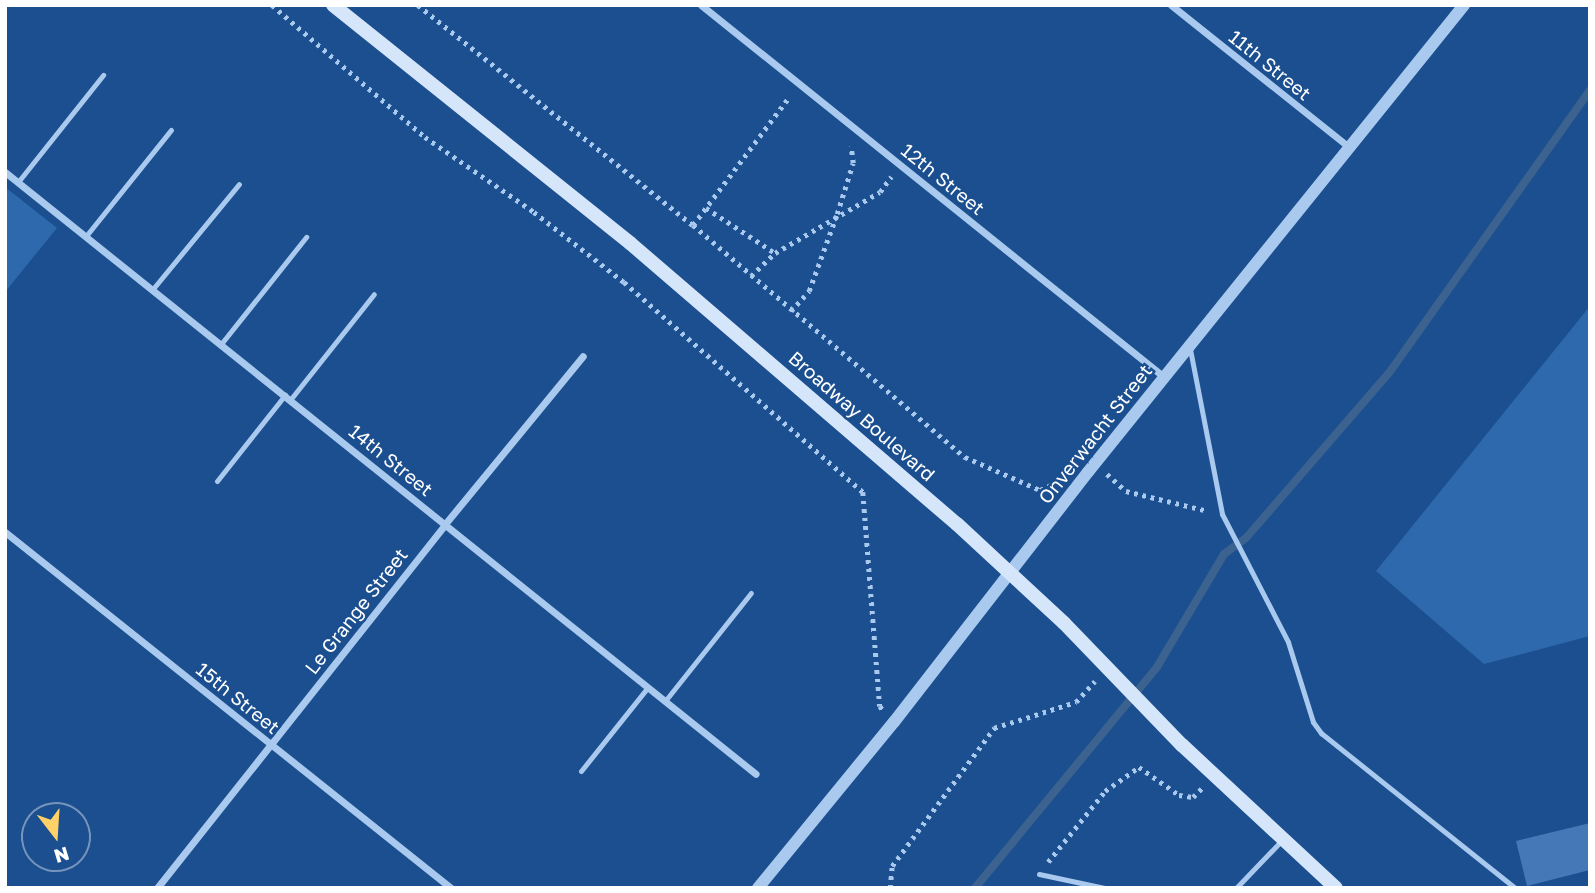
<!DOCTYPE html>
<html>
<head>
<meta charset="utf-8">
<style>
	body { margin:0 }
	#map { position:relative; width:1595px; height:893px; overflow:hidden; background:#1b4f8f; font-family:"Golos Text",sans-serif }
	div>[style] { position:absolute }
	.green>* { inset:0; background:#2e69ad }
	.stream>* { height:8px; margin:-4px; padding:0 4px; transform-origin:4px; border-radius:4px; background:#3c6290 }
	.building>* { inset:0; background:#4478b7 }
	.path>* { height:4.5px; margin-top:-2.25px; transform-origin:0; background:repeating-linear-gradient(90deg,#a9c9ee 0 3.5px,transparent 0 8.5px) }
	.service>* { height:5px; margin:-2.5px; padding:0 2.5px; transform-origin:2.5px; border-radius:2.5px; background:#a9c9ee }
	.minor>* { height:7px; margin:-3.5px; padding:0 3.5px; transform-origin:3.5px; border-radius:3.5px; background:#a9c9ee }
	.tertiary>* { height:12px; margin:-6px; padding:0 6px; transform-origin:6px; border-radius:6px; background:#a9c9ee }
	.secondary>* { height:14px; margin:-7px; padding:0 7px; transform-origin:7px; border-radius:7px; background:#d6e6fa }
	span { translate:-50% -50%; white-space:nowrap; text-align:center; line-height:1.15; -webkit-text-stroke:5px #1b4f8f; paint-order:stroke }
	.street-label { font-size:19px; color:#fff }
	.frame { position:absolute; inset:0; border:7px solid #fff; pointer-events:none }
	.north { position:absolute; left:21px; top:802px; width:70px; height:70px; box-sizing:border-box; background:#1b4f8f; border:2px solid #7695bc; border-radius:50%; rotate:163deg; font-size:19px; font-weight:700; line-height:28px; text-align:center; color:#fff }
	.north::after { content:''; display:block; margin:auto; width:24px; height:32px; background:#ffd166; clip-path:polygon(50% 0,100% 100%,50% 72%,0 100%) }
</style>
</head>
<body>
<div id="map">
	<div class="green">
		<i style="clip-path:polygon(5px 187px,57px 228px,5px 292px)"></i>
		<i style="clip-path:polygon(1590px 306px,1590px 636px,1484px 664px,1376px 571px)"></i>
	</div>
	<div class="stream">
		<i style="left:975px;top:888px;width:286px;rotate:-50.5deg"></i>
		<i style="left:1157px;top:667px;width:131px;rotate:-59.3deg"></i>
		<i style="left:1224px;top:554px;width:27px;rotate:-36deg"></i>
		<i style="left:1246px;top:538px;width:218px;rotate:-49.1deg"></i>
		<i style="left:1389px;top:373px;width:347px;rotate:-54.6deg"></i>
	</div>
	<div class="building">
		<i style="clip-path:polygon(1590px 823px,1590px 870px,1527px 886px,1516px 841px)"></i>
	</div>
	<div class="path">
		<i style="left:272px;top:5px;width:202px;rotate:40.8deg"></i>
		<i style="left:425px;top:137px;width:132px;rotate:34.5deg"></i>
		<i style="left:534px;top:212px;width:114px;rotate:37.9deg"></i>
		<i style="left:624px;top:282px;width:318px;rotate:41.3deg"></i>
		<i style="left:863px;top:492px;width:215px;rotate:85.5deg"></i>
		<i style="left:880px;top:706px;width:5px;rotate:53deg"></i>
		<i style="left:418px;top:5px;width:352px;rotate:38.7deg"></i>
		<i style="left:693px;top:225px;width:161px;rotate:-53.1deg"></i>
		<i style="left:706px;top:208px;width:82px;rotate:33.1deg"></i>
		<i style="left:693px;top:225px;width:358px;rotate:40.5deg"></i>
		<i style="left:965px;top:457px;width:82px;rotate:23.7deg"></i>
		<i style="left:1040px;top:490px;width:19px;rotate:-25deg"></i>
		<i style="left:751px;top:276px;width:33px;rotate:-44deg"></i>
		<i style="left:775px;top:253px;width:121px;rotate:-30.2deg"></i>
		<i style="left:880px;top:192px;width:19px;rotate:-54deg"></i>
		<i style="left:791px;top:311px;width:27px;rotate:-48deg"></i>
		<i style="left:809px;top:291px;width:82px;rotate:-70deg"></i>
		<i style="left:837px;top:214px;width:53px;rotate:-72.6deg"></i>
		<i style="left:853px;top:163px;width:17px;rotate:-97deg"></i>
		<i style="left:1107px;top:474px;width:25px;rotate:42deg"></i>
		<i style="left:1126px;top:491px;width:84px;rotate:13.7deg"></i>
		<i style="left:1048px;top:862px;width:91px;rotate:-51.2deg"></i>
		<i style="left:1105px;top:791px;width:42px;rotate:-35.2deg"></i>
		<i style="left:1139px;top:767px;width:49px;rotate:35deg"></i>
		<i style="left:1179px;top:795px;width:14px;rotate:8deg"></i>
		<i style="left:1193px;top:797px;width:13px;rotate:-45deg"></i>
		<i style="left:890px;top:888px;width:22px;rotate:-85deg"></i>
		<i style="left:892px;top:866px;width:172px;rotate:-53.5deg"></i>
		<i style="left:994px;top:728px;width:86px;rotate:-17.6deg"></i>
		<i style="left:1076px;top:702px;width:28px;rotate:-48deg"></i>
	</div>
	<div class="service">
		<i style="left:18px;top:182px;width:137px;rotate:-51.5deg"></i>
		<i style="left:86px;top:236px;width:136px;rotate:-51.3deg"></i>
		<i style="left:152px;top:290px;width:137px;rotate:-50.6deg"></i>
		<i style="left:221px;top:344px;width:137px;rotate:-51.5deg"></i>
		<i style="left:1190px;top:349px;width:168px;rotate:79deg"></i>
		<i style="left:1222px;top:514px;width:144px;rotate:62.7deg"></i>
		<i style="left:1288px;top:642px;width:84px;rotate:72.6deg"></i>
		<i style="left:1313px;top:722px;width:14px;rotate:54deg"></i>
		<i style="left:1321px;top:733px;width:248px;rotate:38.6deg"></i>
		<i style="left:290px;top:400px;width:135px;rotate:-51.6deg"></i>
		<i style="left:217px;top:481px;width:110px;rotate:-51.7deg"></i>
		<i style="left:665px;top:701px;width:138px;rotate:-51.5deg"></i>
		<i style="left:581px;top:771px;width:107px;rotate:-51.4deg"></i>
		<i style="left:1039px;top:874px;width:67px;rotate:12deg"></i>
		<i style="left:1236px;top:888px;width:68px;rotate:-46.2deg"></i>
	</div>
	<div class="minor">
		<i style="left:701px;top:5px;width:594px;rotate:38.78deg"></i>
		<i style="left:1171px;top:5px;width:229px;rotate:38.6deg"></i>
		<i style="left:5px;top:172px;width:962px;rotate:38.72deg"></i>
		<i style="left:5px;top:532px;width:571px;rotate:38.6deg"></i>
		<i style="left:157px;top:888px;width:464px;rotate:-51.6deg"></i>
		<i style="left:445px;top:524px;width:217px;rotate:-50.6deg"></i>
	</div>
	<div class="tertiary">
		<i style="left:758px;top:888px;width:215px;rotate:-50.7deg"></i>
		<i style="left:894px;top:722px;width:316px;rotate:-52.2deg"></i>
		<i style="left:1088px;top:472px;width:600px;rotate:-51.16deg"></i>
	</div>
	<div class="secondary">
		<i style="left:333px;top:5px;width:381px;rotate:38.7deg"></i>
		<i style="left:630px;top:243px;width:431px;rotate:40.7deg"></i>
		<i style="left:957px;top:524px;width:146px;rotate:42.8deg"></i>
		<i style="left:1064px;top:623px;width:170px;rotate:46deg"></i>
		<i style="left:1182px;top:745px;width:210px;rotate:42.9deg"></i>
	</div>
	<div class="street-label">
		<span style="left:1270px;top:65px;rotate:39deg">11th Street</span>
		<span style="left:943px;top:179px;rotate:39deg">12th Street</span>
		<span style="left:862px;top:416px;rotate:41deg">Broadway Boulevard</span>
		<span style="left:1095px;top:434px;rotate:-52deg">Onverwacht Street</span>
		<span style="left:391px;top:460px;rotate:39deg">14th Street</span>
		<span style="left:356px;top:611px;rotate:-52deg">Le Grange Street</span>
		<span style="left:238px;top:698px;rotate:39deg">15th Street</span>
	</div>
	<div class="frame"></div>
	<div class="north">N</div>
</div>
</body>
</html>
